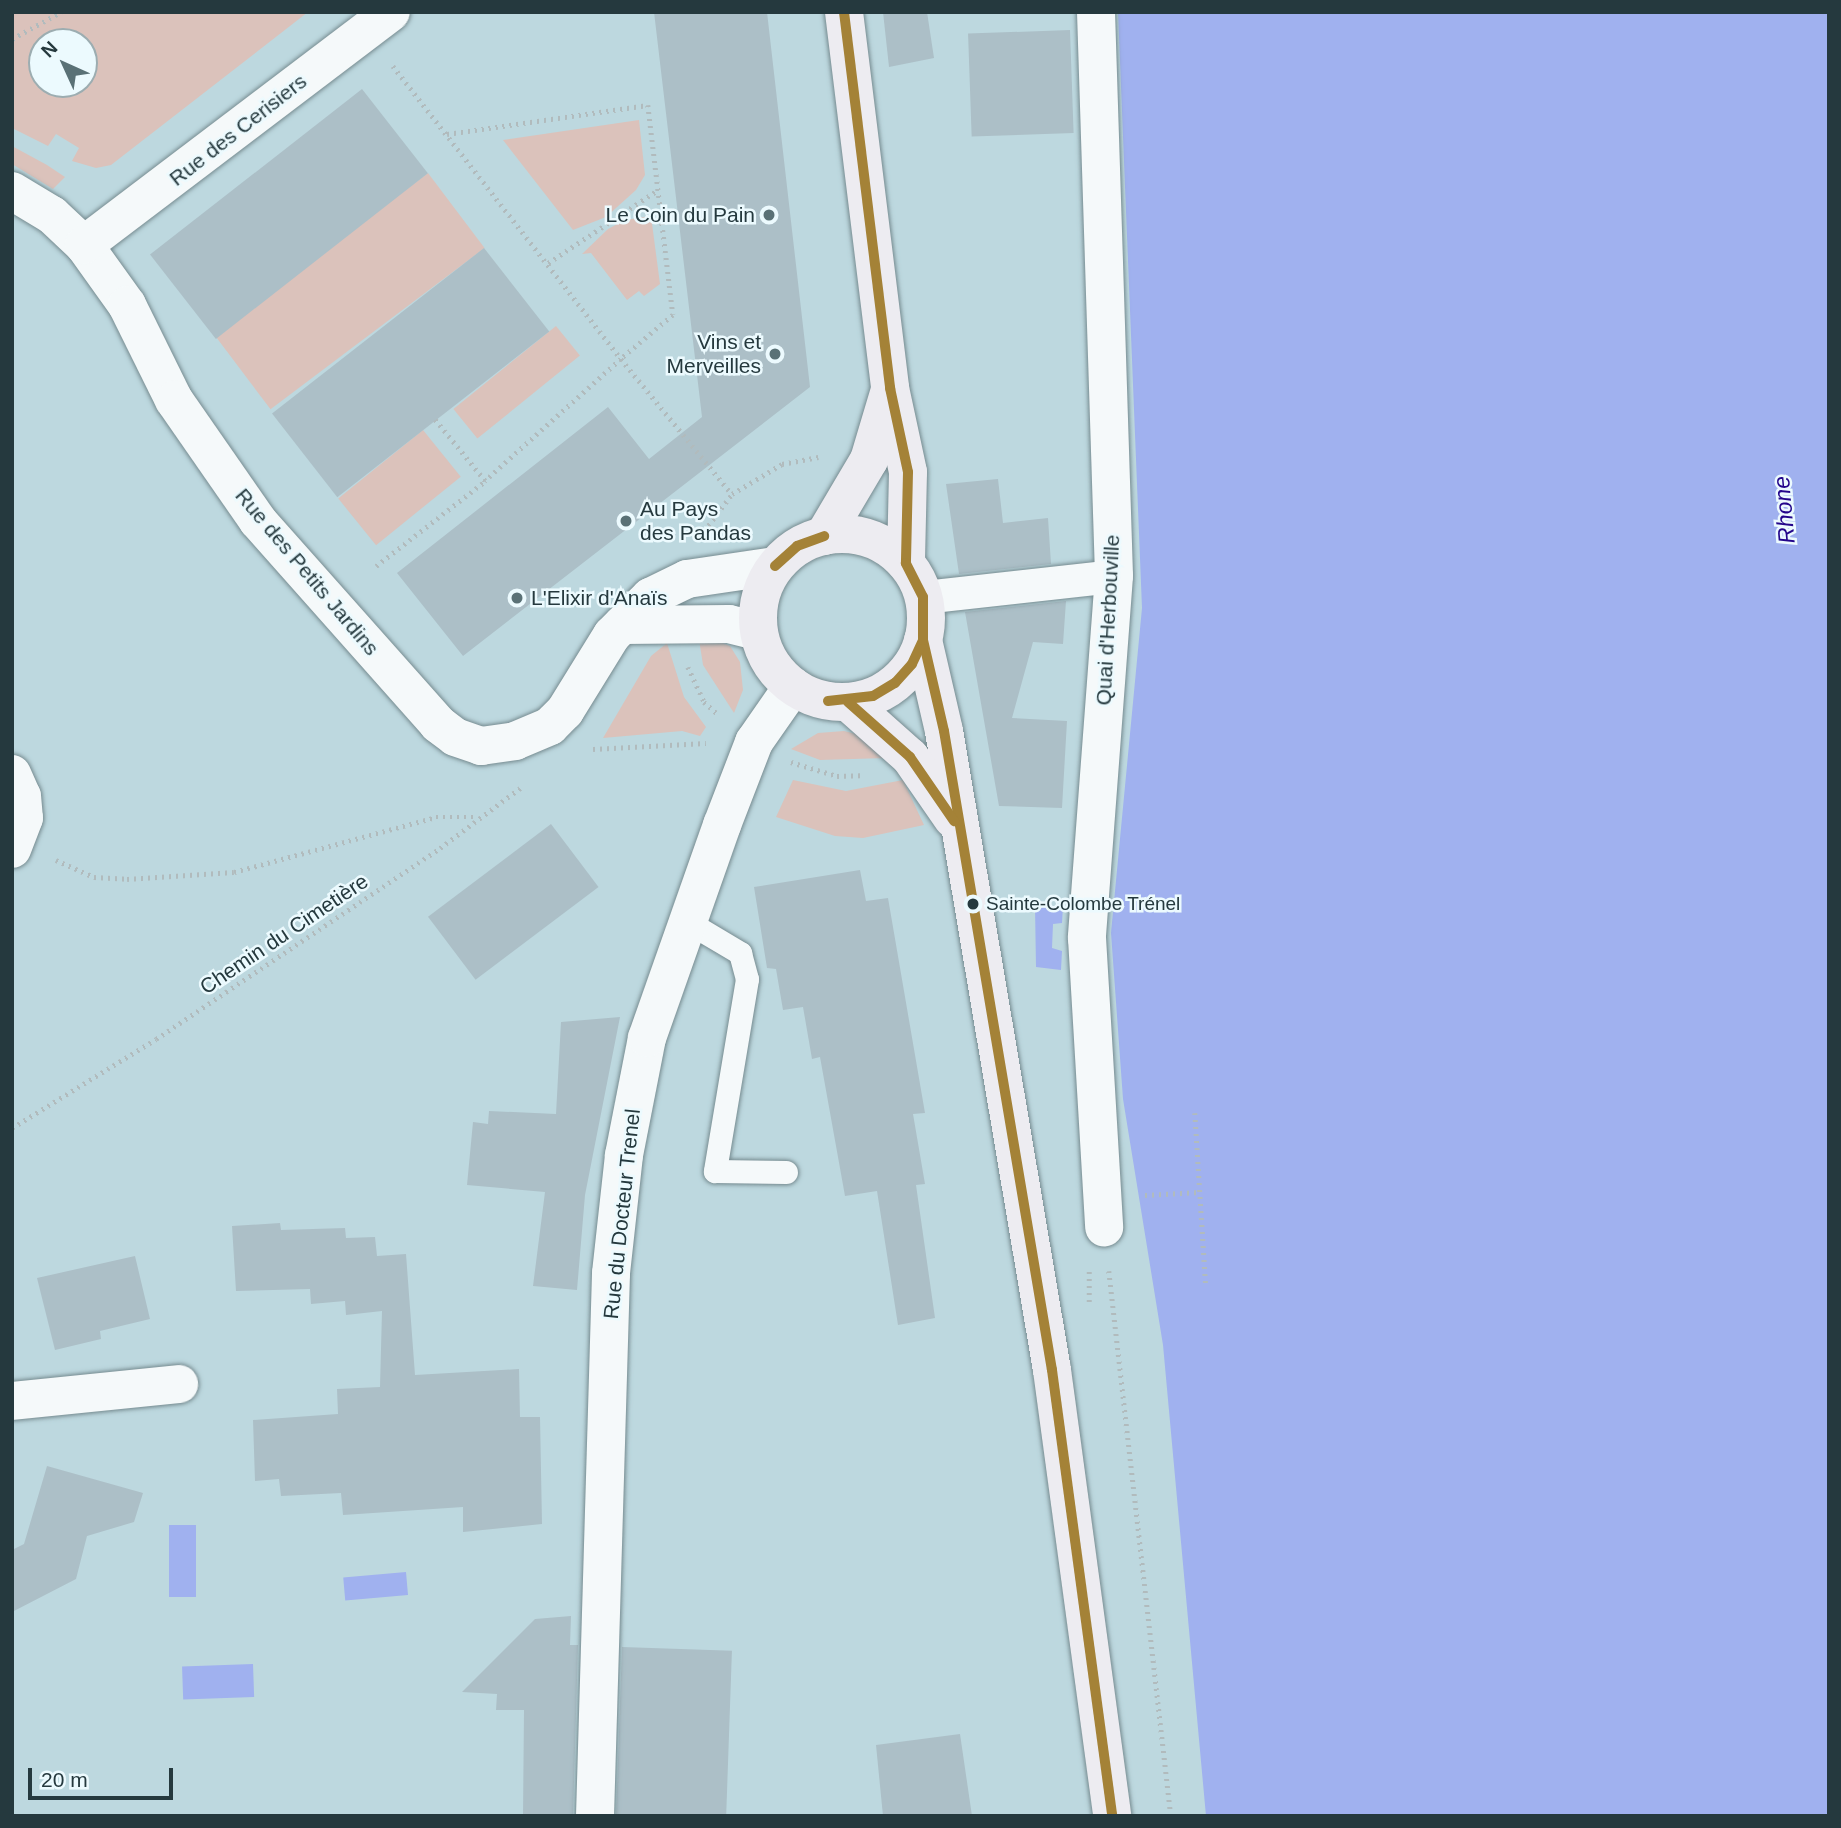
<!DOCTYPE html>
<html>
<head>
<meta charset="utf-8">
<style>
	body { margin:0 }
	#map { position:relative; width:1841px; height:1828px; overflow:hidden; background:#bdd8df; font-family:Helvetica,sans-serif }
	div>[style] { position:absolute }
	.green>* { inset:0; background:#dbc2bb; transform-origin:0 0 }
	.water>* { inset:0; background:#a0b1ef; transform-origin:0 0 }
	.building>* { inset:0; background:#acbfc7; transform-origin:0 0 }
	.path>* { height:4.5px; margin-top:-2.25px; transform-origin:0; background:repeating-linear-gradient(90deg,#b1bbbd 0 2px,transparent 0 7px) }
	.roads { filter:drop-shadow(0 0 2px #768b90) drop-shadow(0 0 2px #768b90) }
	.service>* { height:23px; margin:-11.5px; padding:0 11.5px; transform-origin:11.5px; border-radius:11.5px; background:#f5f9fa }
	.pedestrian>* { height:33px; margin:-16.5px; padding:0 16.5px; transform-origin:16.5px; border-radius:16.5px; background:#f5f9fa }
	.minor>* { height:38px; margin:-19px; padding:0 19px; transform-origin:19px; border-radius:19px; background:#f5f9fa }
	.primary>* { height:38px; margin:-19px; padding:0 19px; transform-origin:19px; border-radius:19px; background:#edecf1 }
	.primary>.ring { margin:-19px; padding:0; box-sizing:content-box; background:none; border:38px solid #edecf1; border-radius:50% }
	.bus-1>* { height:10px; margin:-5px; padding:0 5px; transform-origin:5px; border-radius:5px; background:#a48237 }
	.dots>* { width:19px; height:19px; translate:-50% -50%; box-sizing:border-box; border:4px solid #ecfafe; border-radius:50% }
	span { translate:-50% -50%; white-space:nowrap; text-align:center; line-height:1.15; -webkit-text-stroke:5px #ecfafe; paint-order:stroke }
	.bus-label { font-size:19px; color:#25393e }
	.left { translate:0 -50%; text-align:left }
	.street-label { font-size:21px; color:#25393e }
	.poi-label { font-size:21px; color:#25393e }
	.right { translate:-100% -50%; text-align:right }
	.water-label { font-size:23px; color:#23058a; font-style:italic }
	.frame { position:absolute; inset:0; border:14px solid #25393e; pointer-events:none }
	.north { position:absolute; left:28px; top:28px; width:70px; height:70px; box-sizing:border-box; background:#ecfafe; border:2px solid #9cadb1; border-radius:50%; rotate:315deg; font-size:19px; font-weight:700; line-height:28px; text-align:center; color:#25393e }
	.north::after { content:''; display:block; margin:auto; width:24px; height:32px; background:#5a7176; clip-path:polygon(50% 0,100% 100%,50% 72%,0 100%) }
	.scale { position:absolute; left:28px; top:1768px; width:145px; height:32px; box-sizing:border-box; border:4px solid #25393e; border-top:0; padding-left:9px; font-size:21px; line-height:24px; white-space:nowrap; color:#25393e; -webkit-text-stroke:5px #ecfafe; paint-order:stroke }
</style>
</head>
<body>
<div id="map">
	<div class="green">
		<i style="clip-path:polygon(evenodd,12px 12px,308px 12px,111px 165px,96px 168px,72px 161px,79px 148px,56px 134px,48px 146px,12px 128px,12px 12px,42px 42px,84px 42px,84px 84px,42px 84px,42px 42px)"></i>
		<i style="clip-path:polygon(639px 120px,645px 175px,636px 190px,606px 217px,573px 230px,503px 140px)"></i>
		<i style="clip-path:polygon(12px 146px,47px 165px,65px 177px,53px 189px,12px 164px)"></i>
		<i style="left:428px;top:173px;width:94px;height:268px;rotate:53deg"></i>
		<i style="clip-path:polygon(651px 216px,660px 284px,644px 296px,639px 291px,627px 300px,591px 253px,582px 254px,608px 229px,625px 220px)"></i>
		<i style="left:556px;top:326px;width:38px;height:132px;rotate:51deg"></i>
		<i style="left:423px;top:430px;width:60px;height:109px;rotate:51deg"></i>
		<i style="clip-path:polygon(698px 633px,730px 646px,740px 662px,743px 690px,734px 713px,703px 665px)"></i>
		<i style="clip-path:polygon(667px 643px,684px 697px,706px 727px,700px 736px,682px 731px,603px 738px,651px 656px)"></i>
		<i style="clip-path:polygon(844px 731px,861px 735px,886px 758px,820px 760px,791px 749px,818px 733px)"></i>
		<i style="clip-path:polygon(793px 780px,846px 791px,903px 780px,924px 825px,863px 838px,835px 836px,776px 817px)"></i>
	</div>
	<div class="water">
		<i style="clip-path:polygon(1118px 12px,1829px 12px,1829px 1816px,1206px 1816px,1163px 1345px,1123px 1099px,1111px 933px,1142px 608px)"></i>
		<i style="clip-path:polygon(1063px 906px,1062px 923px,1053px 924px,1052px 948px,1062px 951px,1061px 970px,1036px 967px,1035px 907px)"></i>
		<i style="left:169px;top:1525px;width:27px;height:72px"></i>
		<i style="left:406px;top:1572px;width:23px;height:63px;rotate:85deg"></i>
		<i style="left:253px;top:1664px;width:33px;height:71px;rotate:88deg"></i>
	</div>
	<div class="building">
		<i style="clip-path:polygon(654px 12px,767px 12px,810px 387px,463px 656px,397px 573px,608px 407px,649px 459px,702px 417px)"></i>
		<i style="clip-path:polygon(883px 12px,927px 12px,934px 58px,889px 67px)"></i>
		<i style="left:1070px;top:30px;width:103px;height:102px;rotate:88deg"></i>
		<i style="left:362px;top:89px;width:107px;height:269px;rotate:52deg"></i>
		<i style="left:484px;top:248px;width:106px;height:269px;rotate:52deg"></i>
		<i style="clip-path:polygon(998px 479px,1003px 523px,1048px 518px,1051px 564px,959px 574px,946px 484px)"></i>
		<i style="clip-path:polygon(1066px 601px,1063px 644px,1033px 642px,1012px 718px,1067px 721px,1062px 808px,999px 806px,965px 612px)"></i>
		<i style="left:551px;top:824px;width:79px;height:154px;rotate:53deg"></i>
		<i style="clip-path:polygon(860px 870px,866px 901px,888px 898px,925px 1113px,913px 1114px,925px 1184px,916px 1185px,935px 1318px,898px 1325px,877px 1191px,845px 1196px,820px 1057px,812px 1059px,803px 1007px,783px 1010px,776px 969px,767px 968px,754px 887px)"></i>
		<i style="clip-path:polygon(620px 1017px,585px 1195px,577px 1290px,533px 1286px,545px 1192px,467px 1185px,473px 1122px,488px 1124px,489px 1111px,556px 1114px,561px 1022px)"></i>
		<i style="clip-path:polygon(280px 1223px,281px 1230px,345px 1228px,346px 1238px,375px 1237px,377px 1256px,406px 1254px,415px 1375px,519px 1369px,520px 1417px,540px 1417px,542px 1524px,463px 1532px,463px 1507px,343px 1515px,341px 1493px,281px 1496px,279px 1479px,255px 1481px,253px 1420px,338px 1414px,337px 1389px,380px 1387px,382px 1311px,346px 1315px,345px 1301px,311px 1304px,310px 1289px,236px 1291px,232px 1226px)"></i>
		<i style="clip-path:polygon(135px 1256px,150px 1319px,100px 1331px,101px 1339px,55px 1350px,37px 1278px)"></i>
		<i style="clip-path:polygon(47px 1466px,143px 1493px,134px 1522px,87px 1536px,76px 1579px,12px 1612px,12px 1550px,24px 1544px)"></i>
		<i style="clip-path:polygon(571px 1616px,570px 1645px,578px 1645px,573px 1816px,523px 1816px,524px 1710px,496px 1710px,497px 1694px,462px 1692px,535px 1619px)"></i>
		<i style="left:622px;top:1647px;width:110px;height:169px;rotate:2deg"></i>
		<i style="clip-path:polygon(960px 1734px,972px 1816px,883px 1816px,876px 1745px)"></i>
	</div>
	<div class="path">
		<i style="left:12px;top:39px;width:56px;rotate:-28.9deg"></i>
		<i style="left:393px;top:66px;width:371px;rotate:52.1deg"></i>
		<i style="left:621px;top:359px;width:183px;rotate:138.1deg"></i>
		<i style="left:485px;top:481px;width:79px;rotate:-129.3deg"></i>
		<i style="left:447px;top:134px;width:203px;rotate:-8.2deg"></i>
		<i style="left:648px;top:105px;width:211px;rotate:83.2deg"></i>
		<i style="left:673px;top:315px;width:68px;rotate:139.8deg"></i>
		<i style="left:621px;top:359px;width:175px;rotate:50.6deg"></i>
		<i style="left:548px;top:263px;width:132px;rotate:-33.6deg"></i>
		<i style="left:704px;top:531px;width:46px;rotate:-52.9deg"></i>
		<i style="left:732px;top:494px;width:58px;rotate:-31deg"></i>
		<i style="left:782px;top:464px;width:37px;rotate:-11deg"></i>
		<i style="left:376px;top:566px;width:138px;rotate:-37.9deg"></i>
		<i style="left:688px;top:667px;width:38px;rotate:65deg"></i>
		<i style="left:704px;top:702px;width:20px;rotate:41deg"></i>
		<i style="left:593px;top:749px;width:113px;rotate:-3deg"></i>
		<i style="left:791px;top:762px;width:48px;rotate:16.9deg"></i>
		<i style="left:837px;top:776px;width:24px;rotate:-2deg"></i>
		<i style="left:56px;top:860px;width:42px;rotate:24.1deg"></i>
		<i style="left:94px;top:877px;width:33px;rotate:3deg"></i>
		<i style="left:127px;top:879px;width:107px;rotate:-3.7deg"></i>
		<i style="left:234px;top:872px;width:209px;rotate:-15.2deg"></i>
		<i style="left:436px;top:817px;width:40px"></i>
		<i style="left:1195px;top:1113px;width:175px;rotate:86.4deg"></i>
		<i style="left:12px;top:1128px;width:169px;rotate:-31.7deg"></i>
		<i style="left:156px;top:1039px;width:342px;rotate:-33.9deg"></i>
		<i style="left:440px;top:848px;width:104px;rotate:-36.8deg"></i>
		<i style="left:1145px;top:1195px;width:55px;rotate:-3.1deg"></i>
		<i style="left:1109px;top:1271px;width:549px;rotate:83.51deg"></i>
		<i style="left:1089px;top:1302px;width:33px;rotate:-90deg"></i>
	</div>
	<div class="roads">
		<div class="service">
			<i style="left:688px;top:922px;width:61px;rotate:30.8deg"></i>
			<i style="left:740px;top:953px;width:27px;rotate:75deg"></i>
			<i style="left:747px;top:979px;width:195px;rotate:99.5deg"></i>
			<i style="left:715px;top:1171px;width:71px;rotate:0.8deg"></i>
		</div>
		<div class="pedestrian">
			<i style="left:923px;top:597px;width:192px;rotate:-6.3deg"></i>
		</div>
		<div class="minor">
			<i style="left:1096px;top:12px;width:564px;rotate:88.17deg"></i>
			<i style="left:1114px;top:576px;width:363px;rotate:94.3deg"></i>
			<i style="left:1087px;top:938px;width:290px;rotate:86.6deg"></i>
			<i style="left:12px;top:191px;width:47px;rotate:31deg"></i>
			<i style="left:52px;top:215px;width:44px;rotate:43.2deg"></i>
			<i style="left:84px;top:245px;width:74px;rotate:54.4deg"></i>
			<i style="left:127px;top:305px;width:106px;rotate:63.7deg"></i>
			<i style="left:174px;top:400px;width:147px;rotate:55.2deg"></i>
			<i style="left:258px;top:521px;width:271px;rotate:48.4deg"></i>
			<i style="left:438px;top:724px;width:21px;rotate:37deg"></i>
			<i style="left:455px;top:737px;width:28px;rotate:19deg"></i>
			<i style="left:481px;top:746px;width:34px;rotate:-8deg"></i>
			<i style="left:515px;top:741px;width:38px;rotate:-23deg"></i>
			<i style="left:550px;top:726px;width:21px;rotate:-45deg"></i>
			<i style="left:565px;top:711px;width:89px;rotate:-58.3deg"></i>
			<i style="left:612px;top:635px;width:54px;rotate:-45deg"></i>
			<i style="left:650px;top:597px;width:41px;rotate:-25.9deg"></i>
			<i style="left:687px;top:579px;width:89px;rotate:-8.4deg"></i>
			<i style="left:84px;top:245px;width:385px;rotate:-37.2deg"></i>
			<i style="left:622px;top:625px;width:107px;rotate:-0.5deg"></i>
			<i style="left:729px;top:624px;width:30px;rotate:14deg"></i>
			<i style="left:12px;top:774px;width:24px;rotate:66deg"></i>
			<i style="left:22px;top:796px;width:22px;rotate:85deg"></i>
			<i style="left:24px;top:818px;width:33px;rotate:111deg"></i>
			<i style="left:12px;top:1401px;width:168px;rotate:-5.8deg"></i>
			<i style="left:595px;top:1816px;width:543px;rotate:-88.31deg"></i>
			<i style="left:611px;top:1273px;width:119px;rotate:-83.7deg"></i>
			<i style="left:624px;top:1155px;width:119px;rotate:-78.9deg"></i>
			<i style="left:647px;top:1038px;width:226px;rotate:-70.6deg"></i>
			<i style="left:722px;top:825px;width:89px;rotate:-68.9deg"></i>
			<i style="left:754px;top:742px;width:68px;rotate:-55.1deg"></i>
		</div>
		<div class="primary">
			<i style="left:844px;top:12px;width:379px;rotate:83deg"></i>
			<i style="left:890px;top:388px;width:86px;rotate:77.9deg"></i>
			<i style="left:908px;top:472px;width:91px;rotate:91.3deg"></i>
			<i class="ring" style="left:758px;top:534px;width:130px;height:130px"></i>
			<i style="left:824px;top:536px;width:88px;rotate:-59.4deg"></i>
			<i style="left:869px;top:460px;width:70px;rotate:-73.4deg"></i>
			<i style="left:923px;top:640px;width:93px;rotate:77deg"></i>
			<i style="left:944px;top:731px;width:648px;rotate:80.41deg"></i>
			<i style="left:1052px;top:1370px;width:450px;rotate:82.3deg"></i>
			<i style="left:848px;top:702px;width:83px;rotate:41.6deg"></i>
			<i style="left:910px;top:757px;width:75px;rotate:55.3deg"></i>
		</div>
	</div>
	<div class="bus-1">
		<i style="left:844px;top:12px;width:379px;rotate:83deg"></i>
		<i style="left:890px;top:388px;width:86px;rotate:77.9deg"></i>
		<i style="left:908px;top:472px;width:91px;rotate:91.3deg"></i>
		<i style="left:775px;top:566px;width:30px;rotate:-42deg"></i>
		<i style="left:797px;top:546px;width:29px;rotate:-20deg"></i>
		<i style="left:923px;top:640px;width:93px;rotate:77deg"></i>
		<i style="left:944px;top:731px;width:648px;rotate:80.41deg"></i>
		<i style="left:1052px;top:1370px;width:450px;rotate:82.3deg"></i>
		<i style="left:895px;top:683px;width:25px;rotate:-48deg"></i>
		<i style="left:912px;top:664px;width:26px;rotate:-65deg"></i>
		<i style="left:923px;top:640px;width:43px;rotate:-90deg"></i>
		<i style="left:923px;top:597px;width:38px;rotate:-117deg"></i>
		<i style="left:828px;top:701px;width:45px;rotate:-6.3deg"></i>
		<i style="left:873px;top:696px;width:26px;rotate:-31deg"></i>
		<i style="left:848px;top:702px;width:83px;rotate:41.6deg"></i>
		<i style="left:910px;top:757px;width:78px;rotate:55.5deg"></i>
	</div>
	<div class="dots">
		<i style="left:769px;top:215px;background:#5a7176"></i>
		<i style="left:775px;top:354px;background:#5a7176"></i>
		<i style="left:626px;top:521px;background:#5a7176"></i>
		<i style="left:517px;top:598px;background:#5a7176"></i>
		<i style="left:973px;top:904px;background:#25393e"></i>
	</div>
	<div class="bus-label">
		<span class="left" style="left:986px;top:904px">Sainte-Colombe Trénel</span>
	</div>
	<div class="street-label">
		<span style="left:238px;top:130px;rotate:-38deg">Rue des Cerisiers</span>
		<span style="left:307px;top:572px;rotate:50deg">Rue des Petits Jardins</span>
		<span style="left:1108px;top:620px;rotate:-87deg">Quai d'Herbouville</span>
		<span style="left:284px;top:934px;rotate:-34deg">Chemin du Cimetière</span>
		<span style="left:622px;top:1214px;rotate:-84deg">Rue du Docteur Trenel</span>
	</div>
	<div class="poi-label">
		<span class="right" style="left:755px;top:215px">Le Coin du Pain</span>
		<span class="right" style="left:761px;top:354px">Vins et<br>Merveilles</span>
		<span class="left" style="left:640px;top:521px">Au Pays<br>des Pandas</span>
		<span class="left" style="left:531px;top:598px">L'Elixir d'Anaïs</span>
	</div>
	<div class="water-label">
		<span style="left:1784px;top:510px;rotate:-95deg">Rhone</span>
	</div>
	<div class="frame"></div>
	<div class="north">N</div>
	<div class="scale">20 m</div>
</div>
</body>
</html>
